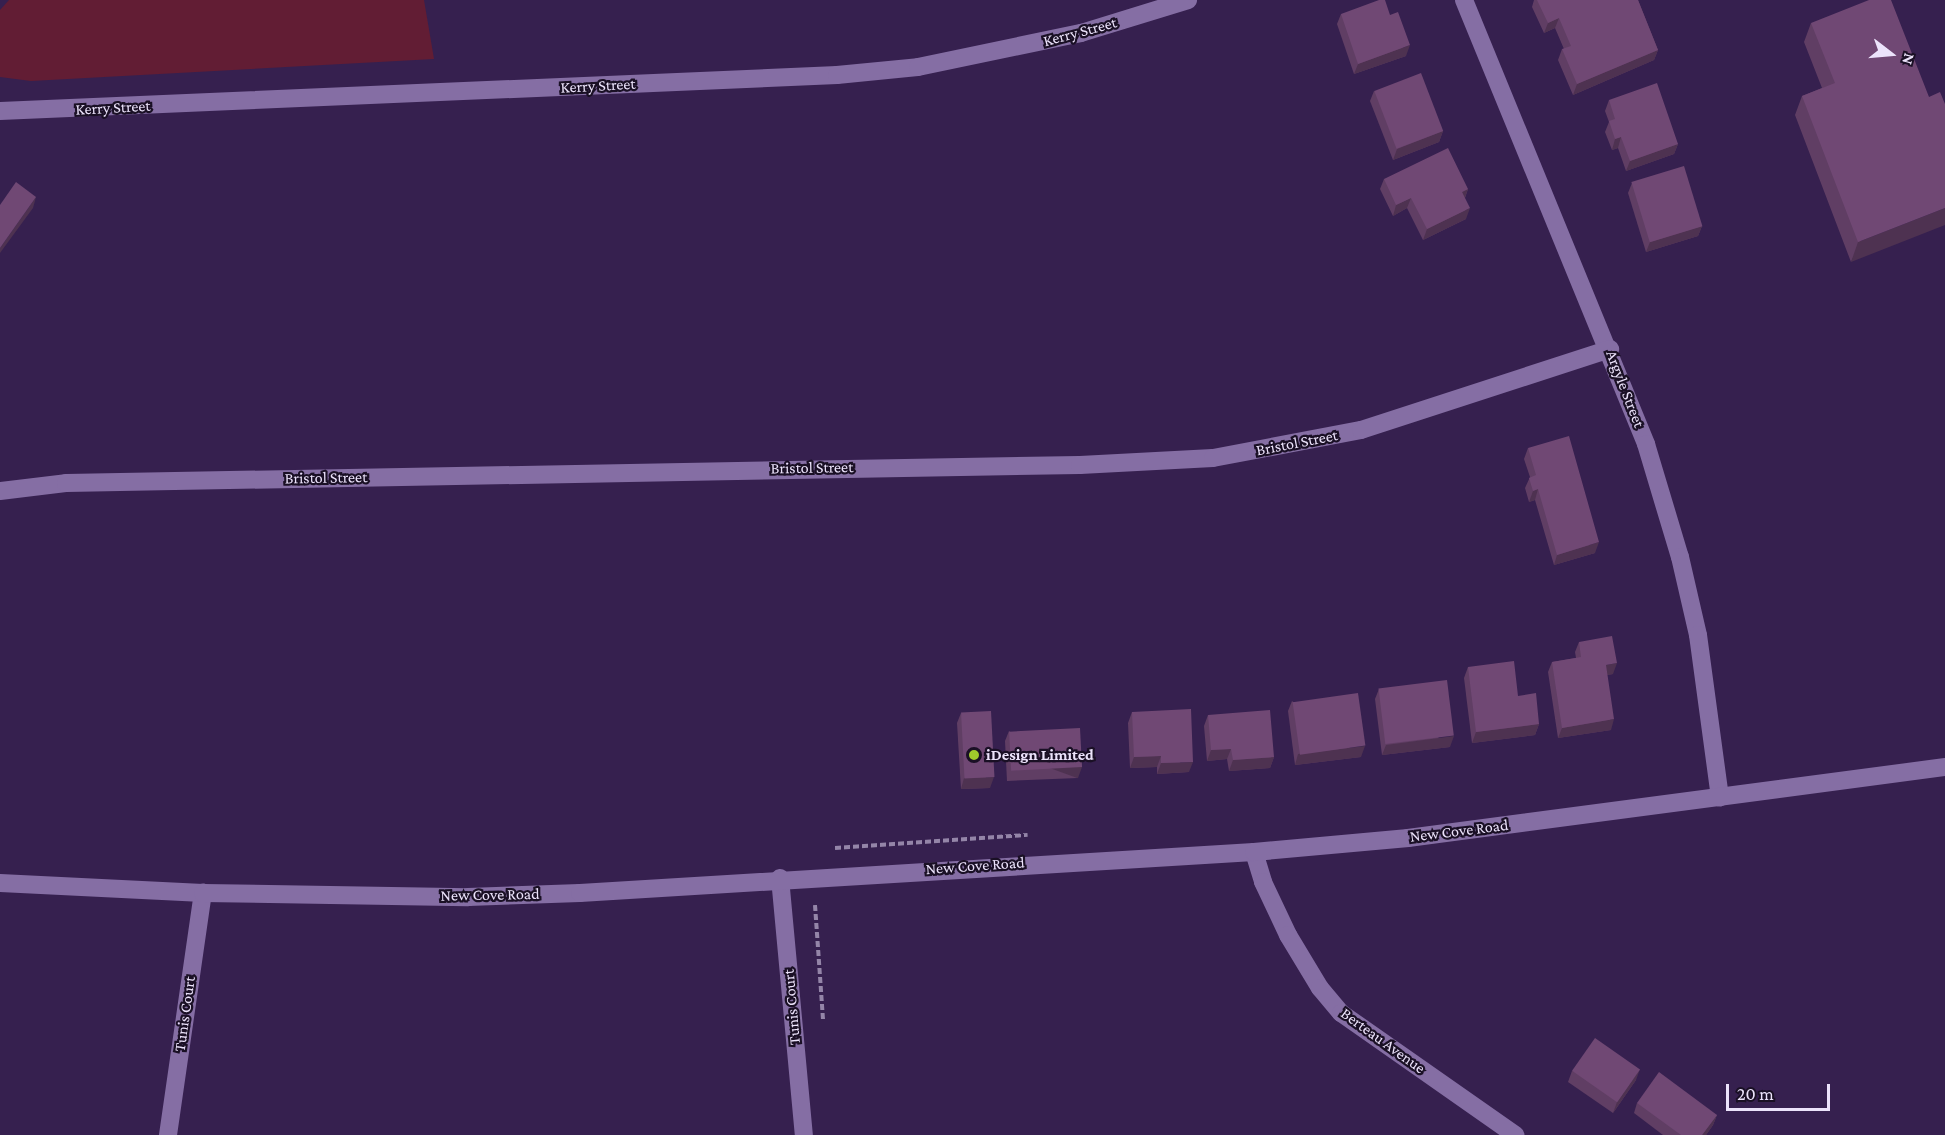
<!DOCTYPE html>
<html>
<head>
<meta charset="utf-8">
<style>
	body { margin:0 }
	#map { position:relative; width:1945px; height:1135px; overflow:hidden; background:#36204f; font-family:"Crimson Pro",serif }
	div>[style] { position:absolute }
	.green>* { inset:0; background:#621d34 }
	.path>* { height:4px; margin-top:-2px; transform-origin:0; background:repeating-linear-gradient(90deg,#9485a8 0 6px,transparent 0 9px) }
	.street>* { height:18px; margin:-9px; padding:0 9px; transform-origin:9px; border-radius:9px; background:#856ea4 }
	.secondary>* { height:18px; margin:-9px; padding:0 9px; transform-origin:9px; border-radius:9px; background:#856ea4 }
	.wall>* { inset:0; background:#603e64 }
	.shaded-wall>* { inset:0; background:#4e3251; transform-origin:0 0 }
	.building>* { inset:0; background:#704874; transform-origin:0 0 }
	.dots>* { width:16px; height:16px; translate:-50% -50%; box-sizing:border-box; border:3px solid #1a1025; border-radius:50% }
	span { translate:-50% -50%; white-space:nowrap; text-align:center; line-height:1.15; -webkit-text-stroke:4.5px #1a1025; paint-order:stroke }
	.street-label { font-size:16px; color:#ece3fb }
	.poi-label { font-size:16px; color:#ece3fb; font-weight:700 }
	.left { translate:0 -50%; text-align:left }
	.north { position:absolute; left:1861px; top:24px; width:60px; height:60px; -webkit-text-stroke:4px #1a1025; paint-order:stroke; rotate:106deg; font-size:16px; font-weight:700; line-height:24px; text-align:center; color:#ece3fb }
	.north::after { content:''; display:block; margin:auto; width:21px; height:27px; background:#ece3fb; clip-path:polygon(50% 0,100% 100%,50% 72%,0 100%) }
	.scale { position:absolute; left:1726px; top:1084px; width:104px; height:27px; box-sizing:border-box; border:3px solid #ece3fb; border-top:0; padding-left:8px; font-size:18px; line-height:21px; white-space:nowrap; color:#ece3fb; -webkit-text-stroke:4px #1a1025; paint-order:stroke }
</style>
</head>
<body>
<div id="map">
	<div class="green">
		<i style="clip-path:polygon(9px 0,424px 0,434px 59px,31px 81px,0 77px,0 10px)"></i>
	</div>
	<div class="path">
		<i style="left:835px;top:848px;width:193px;rotate:-3.9deg"></i>
		<i style="left:815px;top:905px;width:115px;rotate:86deg"></i>
	</div>
	<div class="street">
		<i style="left:1464px;top:0;width:480px;rotate:67.7deg"></i>
		<i style="left:1646px;top:444px;width:118px;rotate:73.3deg"></i>
		<i style="left:1680px;top:557px;width:80px;rotate:77deg"></i>
		<i style="left:1698px;top:635px;width:164px;rotate:82.3deg"></i>
		<i style="left:0;top:111px;width:838px;rotate:-2.46deg"></i>
		<i style="left:837px;top:75px;width:81px;rotate:-5.6deg"></i>
		<i style="left:918px;top:67px;width:167px;rotate:-11.8deg"></i>
		<i style="left:1081px;top:33px;width:112px;rotate:-17.1deg"></i>
		<i style="left:0;top:491px;width:66px;rotate:-6.9deg"></i>
		<i style="left:66px;top:483px;width:1014px;rotate:-1.02deg"></i>
		<i style="left:1080px;top:465px;width:133px;rotate:-3deg"></i>
		<i style="left:1213px;top:458px;width:151px;rotate:-10.7deg"></i>
		<i style="left:1361px;top:430px;width:262px;rotate:-18deg"></i>
		<i style="left:1254px;top:852px;width:31px;rotate:73deg"></i>
		<i style="left:1263px;top:882px;width:59px;rotate:64.7deg"></i>
		<i style="left:1288px;top:935px;width:62px;rotate:58.9deg"></i>
		<i style="left:1320px;top:988px;width:33px;rotate:50deg"></i>
		<i style="left:1341px;top:1013px;width:213px;rotate:35deg"></i>
		<i style="left:780px;top:878px;width:258px;rotate:84.7deg"></i>
		<i style="left:168px;top:1135px;width:245px;rotate:-81.8deg"></i>
	</div>
	<div class="secondary">
		<i style="left:0;top:883px;width:203px;rotate:2.8deg"></i>
		<i style="left:203px;top:893px;width:265px;rotate:0.9deg"></i>
		<i style="left:468px;top:897px;width:112px;rotate:-2deg"></i>
		<i style="left:580px;top:893px;width:675px;rotate:-3.48deg"></i>
		<i style="left:1254px;top:852px;width:155px;rotate:-5.2deg"></i>
		<i style="left:1408px;top:838px;width:542px;rotate:-7.53deg"></i>
	</div>
	<div class="wall">
		<i style="clip-path:polygon(1534px 0,1638px 0,1658px 50px,1654px 60px,1573px 95px,1558px 60px,1562px 49px,1564px 49px,1555px 28px,1544px 33px,1532px 7px)"></i>
		<i style="clip-path:polygon(1341px 14px,1390px 15px,1406px 56px,1354px 74px,1337px 24px)"></i>
		<i style="clip-path:polygon(1811px 23px,1929px 97px,1851px 262px,1795px 115px,1802px 96px,1822px 88px,1804px 42px)"></i>
		<i style="clip-path:polygon(1374px 91px,1443px 131px,1439px 142px,1393px 160px,1370px 101px)"></i>
		<i style="clip-path:polygon(1609px 100px,1678px 144px,1674px 154px,1626px 171px,1618px 148px,1612px 150px,1605px 132px,1609px 122px,1605px 111px)"></i>
		<i style="clip-path:polygon(1384px 179px,1468px 189px,1465px 198px,1466px 219px,1423px 240px,1407px 208px,1393px 216px,1380px 189px)"></i>
		<i style="clip-path:polygon(1632px 183px,1702px 226px,1698px 236px,1646px 252px,1628px 193px)"></i>
		<i style="clip-path:polygon(1528px 448px,1595px 553px,1554px 565px,1535px 500px,1529px 502px,1525px 488px,1530px 477px,1524px 459px)"></i>
		<i style="clip-path:polygon(1579px 642px,1613px 674px,1607px 675px,1611px 730px,1558px 738px,1548px 672px,1552px 662px,1576px 658px,1575px 652px)"></i>
		<i style="clip-path:polygon(1468px 667px,1518px 696px,1539px 724px,1535px 735px,1472px 743px,1464px 678px)"></i>
		<i style="clip-path:polygon(1379px 689px,1450px 747px,1382px 755px,1375px 699px)"></i>
		<i style="clip-path:polygon(1292px 701px,1361px 757px,1295px 765px,1288px 711px)"></i>
		<i style="clip-path:polygon(1132px 712px,1189px 772px,1157px 774px,1157px 767px,1130px 768px,1128px 723px)"></i>
		<i style="clip-path:polygon(961px 713px,990px 788px,961px 789px,957px 723px)"></i>
		<i style="clip-path:polygon(1208px 715px,1274px 757px,1270px 768px,1229px 771px,1227px 759px,1207px 761px,1204px 726px)"></i>
		<i style="clip-path:polygon(1009px 731px,1078px 778px,1007px 781px,1005px 741px)"></i>
		<i style="clip-path:polygon(1572px 1071px,1636px 1080px,1613px 1113px,1568px 1082px)"></i>
		<i style="clip-path:polygon(1637px 1103px,1717px 1115px,1713px 1125px,1706px 1135px,1663px 1135px,1634px 1113px)"></i>
	</div>
	<div class="shaded-wall">
		<i style="clip-path:polygon(1559px 18px,1555px 28px,1544px 33px,1548px 23px)"></i>
		<i style="clip-path:polygon(1410px 45px,1406px 56px,1354px 74px,1358px 64px)"></i>
		<i style="clip-path:polygon(1658px 50px,1654px 60px,1573px 95px,1577px 84px)"></i>
		<i style="clip-path:polygon(1443px 131px,1439px 142px,1393px 160px,1397px 149px)"></i>
		<i style="clip-path:polygon(1621px 137px,1618px 148px,1612px 150px,1615px 139px)"></i>
		<i style="clip-path:polygon(1678px 144px,1674px 154px,1626px 171px,1630px 161px)"></i>
		<i style="clip-path:polygon(1468px 189px,1464px 200px,1462px 192px)"></i>
		<i style="clip-path:polygon(36px 197px,33px 208px,0 253px,0 248px)"></i>
		<i style="clip-path:polygon(1411px 198px,1407px 208px,1393px 216px,1396px 205px)"></i>
		<i style="clip-path:polygon(1470px 208px,1466px 219px,1423px 240px,1427px 229px)"></i>
		<i style="clip-path:polygon(1945px 208px,1945px 225px,1851px 262px,1858px 242px)"></i>
		<i style="clip-path:polygon(1702px 226px,1698px 236px,1646px 252px,1650px 242px)"></i>
		<i style="clip-path:polygon(1538px 489px,1535px 500px,1529px 502px,1533px 491px)"></i>
		<i style="clip-path:polygon(1599px 542px,1595px 553px,1554px 565px,1557px 555px)"></i>
		<i style="clip-path:polygon(1617px 663px,1613px 674px,1602px 676px,1606px 665px)"></i>
		<i style="clip-path:polygon(1614px 719px,1611px 730px,1558px 738px,1562px 728px)"></i>
		<i style="clip-path:polygon(1539px 724px,1535px 735px,1472px 743px,1476px 732px)"></i>
		<i style="clip-path:polygon(1454px 736px,1450px 747px,1382px 755px,1386px 745px)"></i>
		<i style="clip-path:polygon(1365px 746px,1361px 757px,1295px 765px,1298px 754px)"></i>
		<i style="clip-path:polygon(1231px 749px,1227px 759px,1207px 761px,1211px 750px)"></i>
		<i style="clip-path:polygon(1161px 756px,1157px 767px,1130px 768px,1134px 757px)"></i>
		<i style="clip-path:polygon(1274px 757px,1270px 768px,1229px 771px,1233px 760px)"></i>
		<i style="clip-path:polygon(1193px 762px,1189px 772px,1157px 774px,1161px 763px)"></i>
		<i style="left:1082px;top:767px;width:12px;height:71px;rotate:110deg"></i>
		<i style="clip-path:polygon(994px 777px,990px 788px,961px 789px,964px 778px)"></i>
		<i style="clip-path:polygon(1640px 1069px,1636px 1080px,1613px 1113px,1617px 1102px)"></i>
		<i style="clip-path:polygon(1717px 1115px,1713px 1125px,1706px 1135px,1702px 1135px)"></i>
	</div>
	<div class="building">
		<i style="clip-path:polygon(1379px 0,1385px 0,1390px 15px,1398px 12px,1410px 45px,1358px 64px,1341px 14px)"></i>
		<i style="clip-path:polygon(1537px 0,1638px 0,1658px 50px,1577px 84px,1562px 49px,1571px 46px,1559px 18px,1548px 23px)"></i>
		<i style="clip-path:polygon(1869px 0,1891px 0,1929px 97px,1940px 92px,1945px 104px,1945px 208px,1858px 242px,1802px 96px,1835px 83px,1811px 23px)"></i>
		<i style="left:1421px;top:73px;width:62px;height:50px;rotate:69deg"></i>
		<i style="clip-path:polygon(1657px 83px,1678px 144px,1630px 161px,1621px 137px,1615px 139px,1609px 121px,1615px 119px,1609px 100px)"></i>
		<i style="clip-path:polygon(1448px 148px,1468px 189px,1462px 192px,1470px 208px,1427px 229px,1411px 198px,1396px 205px,1384px 179px)"></i>
		<i style="left:1684px;top:166px;width:63px;height:55px;rotate:73deg"></i>
		<i style="clip-path:polygon(16px 182px,36px 197px,0 248px,0 205px)"></i>
		<i style="clip-path:polygon(1569px 436px,1599px 542px,1557px 555px,1538px 489px,1533px 491px,1529px 478px,1536px 475px,1528px 448px)"></i>
		<i style="clip-path:polygon(1612px 636px,1617px 663px,1606px 665px,1614px 719px,1562px 728px,1552px 662px,1581px 657px,1579px 642px)"></i>
		<i style="clip-path:polygon(1514px 661px,1518px 696px,1536px 693px,1539px 724px,1476px 732px,1468px 667px)"></i>
		<i style="left:1447px;top:680px;width:56px;height:69px;rotate:83deg"></i>
		<i style="left:1358px;top:693px;width:53px;height:66px;rotate:82deg"></i>
		<i style="clip-path:polygon(1191px 709px,1193px 762px,1161px 763px,1161px 756px,1134px 757px,1132px 712px)"></i>
		<i style="clip-path:polygon(1270px 710px,1274px 757px,1233px 760px,1231px 749px,1211px 750px,1208px 715px)"></i>
		<i style="left:991px;top:711px;width:66px;height:30px;rotate:87deg"></i>
		<i style="left:1080px;top:728px;width:39px;height:71px;rotate:87deg"></i>
		<i style="left:1595px;top:1038px;width:55px;height:40px;rotate:35deg"></i>
		<i style="clip-path:polygon(1659px 1072px,1717px 1115px,1702px 1135px,1681px 1135px,1637px 1103px)"></i>
	</div>
	<div class="dots">
		<i style="left:974px;top:755px;background:#a0c92b"></i>
	</div>
	<div class="street-label">
		<span style="left:1080px;top:32px;rotate:-15deg">Kerry Street</span>
		<span style="left:598px;top:86px;rotate:-3deg">Kerry Street</span>
		<span style="left:113px;top:108px;rotate:-3deg">Kerry Street</span>
		<span style="left:1625px;top:389px;rotate:69deg">Argyle Street</span>
		<span style="left:1297px;top:443px;rotate:-11deg">Bristol Street</span>
		<span style="left:812px;top:468px;rotate:-1deg">Bristol Street</span>
		<span style="left:326px;top:478px;rotate:-1deg">Bristol Street</span>
		<span style="left:1459px;top:831px;rotate:-7deg">New Cove Road</span>
		<span style="left:975px;top:866px;rotate:-4deg">New Cove Road</span>
		<span style="left:490px;top:895px;rotate:-1deg">New Cove Road</span>
		<span style="left:792px;top:1007px;rotate:-95deg">Tunis Court</span>
		<span style="left:185px;top:1014px;rotate:-82deg">Tunis Court</span>
		<span style="left:1383px;top:1041px;rotate:36deg">Berteau Avenue</span>
	</div>
	<div class="poi-label">
		<span class="left" style="left:986px;top:755px">iDesign Limited</span>
	</div>
	<div class="north">N</div>
	<div class="scale">20 m</div>
</div>
</body>
</html>
